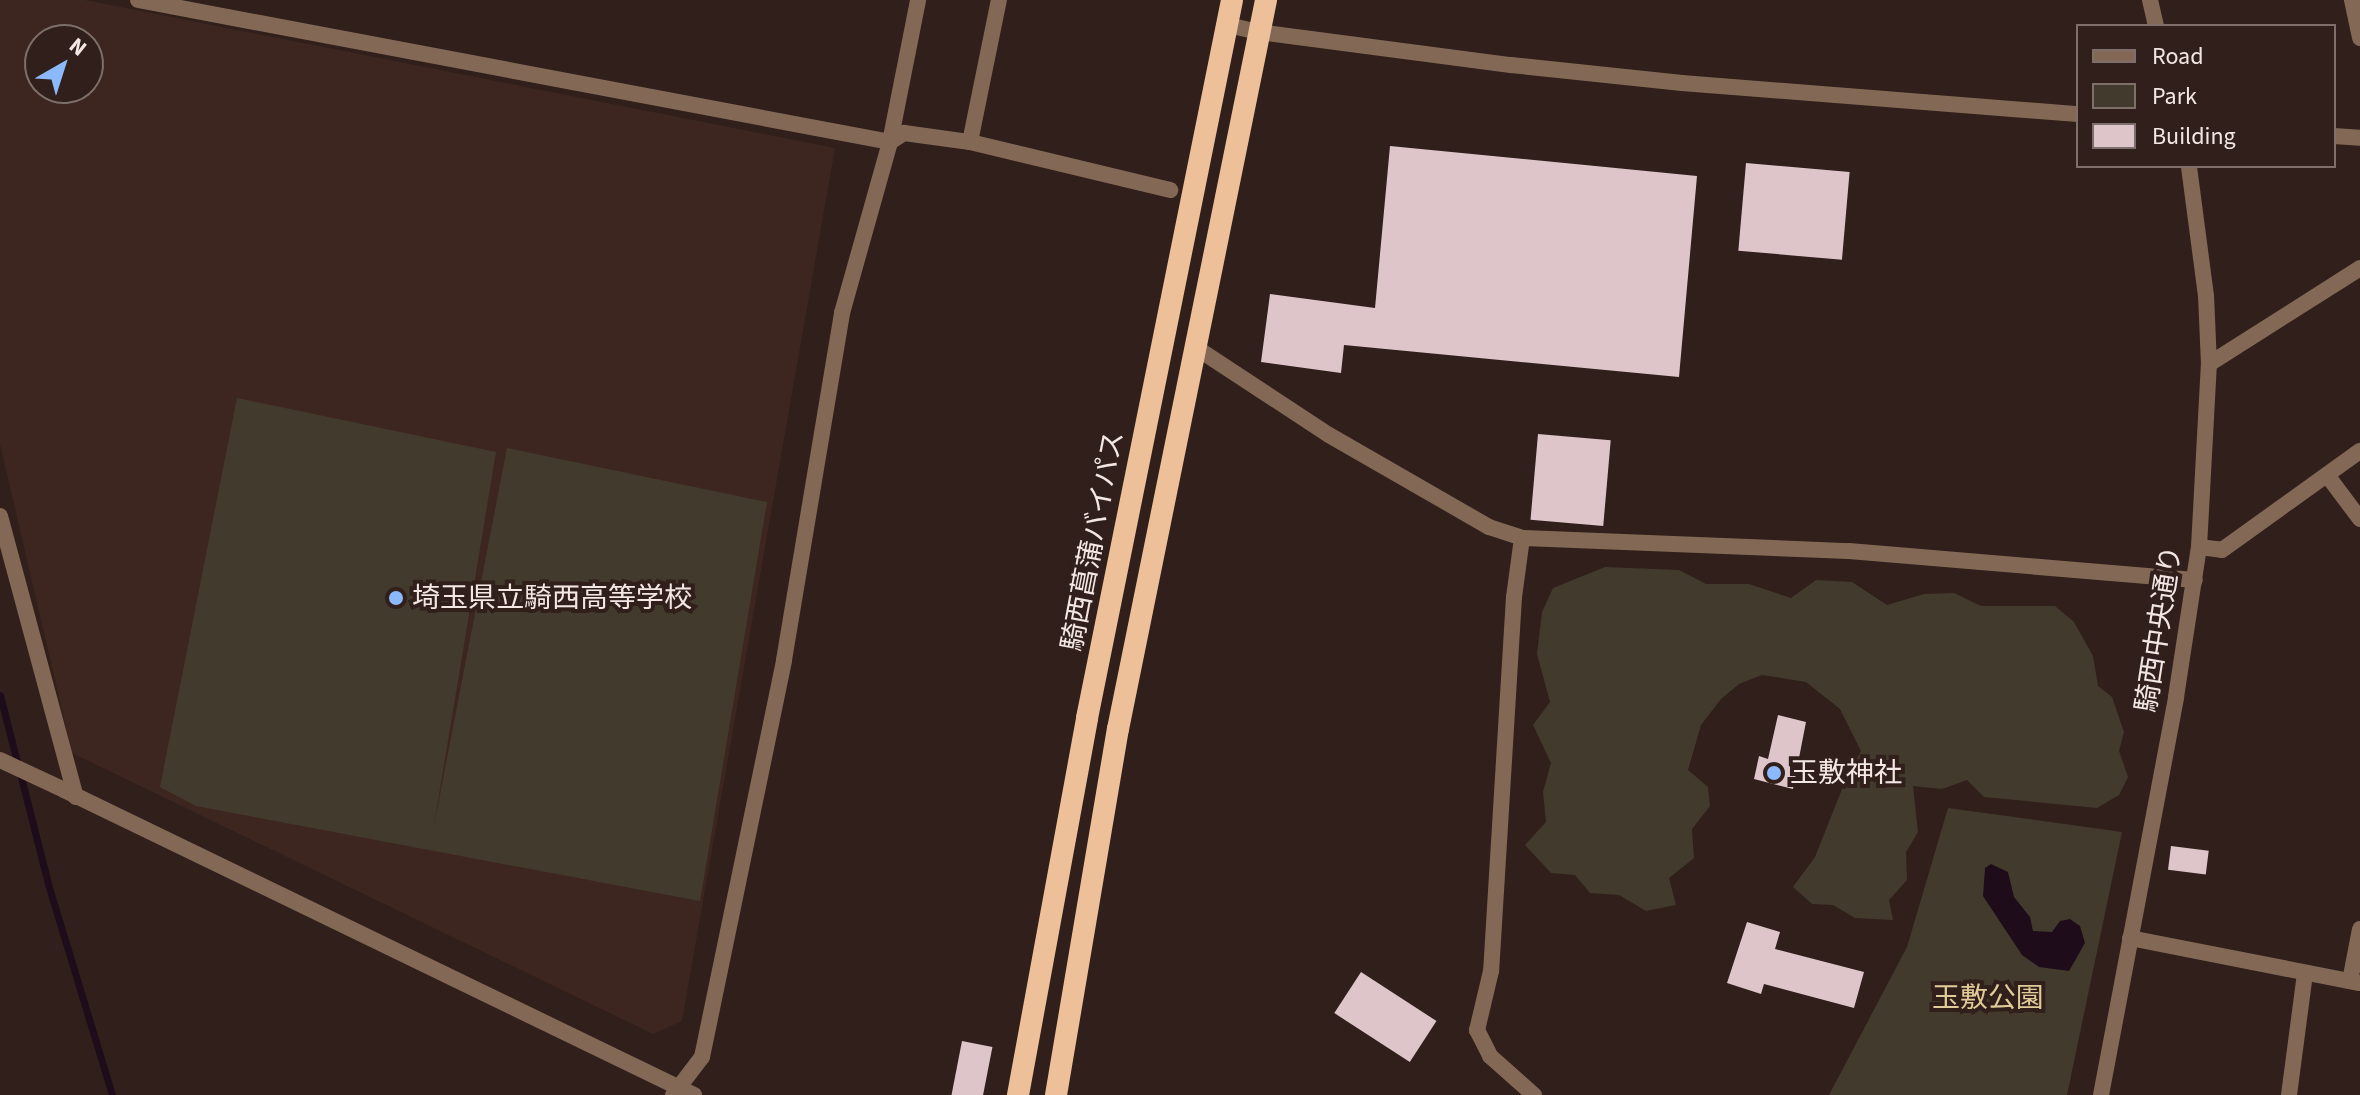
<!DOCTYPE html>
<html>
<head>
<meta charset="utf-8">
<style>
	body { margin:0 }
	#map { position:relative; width:2360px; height:1095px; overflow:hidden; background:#301f1b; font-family:"Source Sans 3","Noto Sans JP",sans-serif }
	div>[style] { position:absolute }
	.built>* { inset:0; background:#3e2620 }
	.green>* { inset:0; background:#423b2d }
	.water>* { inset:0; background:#1f0c1a }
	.stream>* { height:7px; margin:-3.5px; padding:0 3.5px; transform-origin:3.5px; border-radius:3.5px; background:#1f0c1a }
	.building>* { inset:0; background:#ddc5c9; transform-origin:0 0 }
	.minor>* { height:16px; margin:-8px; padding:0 8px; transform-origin:8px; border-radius:8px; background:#836955 }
	.tertiary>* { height:16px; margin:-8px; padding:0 8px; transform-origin:8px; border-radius:8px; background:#836955 }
	.trunk>* { height:22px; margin:-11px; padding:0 11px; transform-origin:11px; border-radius:11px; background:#eec09a }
	.dots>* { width:22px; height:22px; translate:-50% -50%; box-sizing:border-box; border:4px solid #301f1b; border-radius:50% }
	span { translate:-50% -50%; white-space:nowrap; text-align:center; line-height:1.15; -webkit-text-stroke:8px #301f1b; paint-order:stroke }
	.street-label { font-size:28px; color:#f3e7e4 }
	.poi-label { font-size:28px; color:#f3e7e4 }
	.left { translate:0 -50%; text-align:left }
	.park-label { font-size:28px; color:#e1cb98 }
	.legend { position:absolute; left:2076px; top:24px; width:260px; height:144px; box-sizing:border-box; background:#301f1b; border:2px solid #7e6f6b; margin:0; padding:10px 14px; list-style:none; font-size:24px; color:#f3e7e4 }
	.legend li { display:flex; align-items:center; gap:16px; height:40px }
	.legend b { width:40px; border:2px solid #7e6f6b }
	.north { position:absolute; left:24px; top:24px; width:80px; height:80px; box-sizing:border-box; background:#301f1b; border:2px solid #7e6f6b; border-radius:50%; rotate:39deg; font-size:22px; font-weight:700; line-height:32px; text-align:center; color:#f3e7e4 }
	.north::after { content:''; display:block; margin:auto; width:28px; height:36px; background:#8cb9fc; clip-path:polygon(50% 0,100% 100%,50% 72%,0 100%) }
</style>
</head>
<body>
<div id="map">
	<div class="built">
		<i style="clip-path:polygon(evenodd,0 0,85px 0,835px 148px,682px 1021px,653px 1034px,72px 753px,0 444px,0 0,40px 40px,88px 40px,88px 88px,40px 88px,40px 40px)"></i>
	</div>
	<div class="green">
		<i style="clip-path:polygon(237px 398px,496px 452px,433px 831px,507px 448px,767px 502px,700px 901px,196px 806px,160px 787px)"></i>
		<i style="clip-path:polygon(1605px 567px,1679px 570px,1706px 584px,1749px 584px,1791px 598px,1816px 580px,1852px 582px,1887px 605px,1924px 594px,1954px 593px,1981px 606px,2055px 606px,2074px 622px,2093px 656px,2098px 686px,2112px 697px,2124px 732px,2119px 751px,2128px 777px,2119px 795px,2097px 808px,1984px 797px,1967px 780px,1942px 789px,1913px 786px,1918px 832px,1906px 852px,1907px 880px,1889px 900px,1893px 920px,1855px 918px,1833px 905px,1812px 904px,1793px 887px,1815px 857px,1846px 779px,1861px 751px,1840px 709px,1806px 682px,1762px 675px,1739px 684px,1721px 699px,1701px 725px,1688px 770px,1708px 787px,1710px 806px,1692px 829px,1694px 858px,1669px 878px,1676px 905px,1646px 911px,1619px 895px,1590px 893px,1575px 875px,1551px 873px,1525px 845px,1546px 822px,1543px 792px,1551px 763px,1533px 725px,1550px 702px,1537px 654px,1542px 612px,1553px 588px)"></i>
		<i style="clip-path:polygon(1948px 808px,2122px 832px,2067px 1095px,1829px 1095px,1907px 947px)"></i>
	</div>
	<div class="water">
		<i style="clip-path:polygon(1991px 864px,2008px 872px,2014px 897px,2030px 917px,2033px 931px,2052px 932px,2060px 921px,2070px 919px,2080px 926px,2085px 943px,2069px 971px,2039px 967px,2022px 955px,1983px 896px,1985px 868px)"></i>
	</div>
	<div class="stream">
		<i style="left:0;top:695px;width:195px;rotate:75.7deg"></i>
		<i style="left:48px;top:884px;width:220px;rotate:73.1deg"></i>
	</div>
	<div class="building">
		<i style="clip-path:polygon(1390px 146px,1697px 176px,1679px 377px,1344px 345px,1341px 373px,1261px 362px,1270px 294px,1375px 308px)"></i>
		<i style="left:1746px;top:163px;width:104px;height:88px;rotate:5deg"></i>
		<i style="left:1538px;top:434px;width:73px;height:86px;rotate:5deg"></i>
		<i style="clip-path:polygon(1778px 715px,1806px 722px,1793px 789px,1754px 779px,1759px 756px,1768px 759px)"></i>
		<i style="left:2171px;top:846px;width:38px;height:24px;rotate:7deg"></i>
		<i style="clip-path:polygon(1747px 922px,1780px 932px,1775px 949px,1864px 972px,1854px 1008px,1764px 984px,1761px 994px,1727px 983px)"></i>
		<i style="left:1361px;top:972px;width:90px;height:49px;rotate:33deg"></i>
		<i style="left:962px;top:1041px;width:31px;height:55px;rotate:11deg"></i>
	</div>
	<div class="minor">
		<i style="left:138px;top:0;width:765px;rotate:10.69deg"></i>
		<i style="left:890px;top:142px;width:17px;rotate:-33deg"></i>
		<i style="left:904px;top:133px;width:67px;rotate:7.8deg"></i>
		<i style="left:970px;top:142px;width:206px;rotate:13.5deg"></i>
		<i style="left:2352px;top:0;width:39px;rotate:78deg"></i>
		<i style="left:970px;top:142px;width:145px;rotate:-78.5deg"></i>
		<i style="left:1195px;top:347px;width:160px;rotate:33.3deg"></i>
		<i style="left:1329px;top:435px;width:185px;rotate:29.9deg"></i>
		<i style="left:1489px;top:527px;width:35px;rotate:18deg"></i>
		<i style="left:1522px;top:538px;width:327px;rotate:2.3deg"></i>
		<i style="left:1849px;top:551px;width:347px;rotate:4.8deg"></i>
		<i style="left:2209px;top:364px;width:179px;rotate:-32.4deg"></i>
		<i style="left:2327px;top:475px;width:55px;rotate:53.1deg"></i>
		<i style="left:0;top:516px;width:291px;rotate:74.9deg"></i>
		<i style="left:1522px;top:538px;width:60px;rotate:97.7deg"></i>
		<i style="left:1514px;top:597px;width:375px;rotate:93.5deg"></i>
		<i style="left:1491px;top:971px;width:61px;rotate:103.3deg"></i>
		<i style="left:1477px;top:1030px;width:29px;rotate:63deg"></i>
		<i style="left:1490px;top:1056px;width:59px;rotate:41.6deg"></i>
		<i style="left:2199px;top:547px;width:23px;rotate:7deg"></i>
		<i style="left:2222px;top:550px;width:170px;rotate:-35.7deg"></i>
		<i style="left:0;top:760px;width:71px;rotate:25.1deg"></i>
		<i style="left:2350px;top:981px;width:53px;rotate:-79.1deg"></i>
		<i style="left:673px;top:1095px;width:48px;rotate:-52.7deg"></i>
		<i style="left:702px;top:1057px;width:405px;rotate:-78.3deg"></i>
		<i style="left:784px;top:660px;width:352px;rotate:-80.5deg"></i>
		<i style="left:842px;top:313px;width:178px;rotate:-74.3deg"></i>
		<i style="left:890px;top:142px;width:145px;rotate:-78.8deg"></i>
		<i style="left:2289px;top:1095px;width:122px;rotate:-82.5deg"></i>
	</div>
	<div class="tertiary">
		<i style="left:2150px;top:0;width:27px;rotate:77deg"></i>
		<i style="left:1228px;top:25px;width:32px;rotate:13deg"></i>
		<i style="left:1259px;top:32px;width:254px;rotate:7.5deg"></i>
		<i style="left:1511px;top:65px;width:172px;rotate:6deg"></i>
		<i style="left:1682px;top:83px;width:397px;rotate:4.5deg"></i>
		<i style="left:2334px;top:136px;width:26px;rotate:4deg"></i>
		<i style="left:64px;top:790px;width:700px;rotate:25.83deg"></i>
		<i style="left:2130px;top:938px;width:234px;rotate:11.1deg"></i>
		<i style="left:2101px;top:1095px;width:405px;rotate:-79.3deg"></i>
		<i style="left:2176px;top:697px;width:152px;rotate:-81.3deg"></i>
		<i style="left:2199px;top:547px;width:183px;rotate:-86.9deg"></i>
		<i style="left:2209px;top:364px;width:68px;rotate:-92.5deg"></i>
		<i style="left:2206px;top:296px;width:131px;rotate:-97.5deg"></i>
	</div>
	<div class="trunk">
		<i style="left:1018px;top:1095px;width:383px;rotate:-79.6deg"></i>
		<i style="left:1087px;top:718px;width:732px;rotate:-78.58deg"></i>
		<i style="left:1056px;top:1095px;width:371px;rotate:-80.4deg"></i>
		<i style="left:1118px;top:729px;width:744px;rotate:-78.52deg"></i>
	</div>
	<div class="dots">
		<i style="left:396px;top:598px;background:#8cb9fc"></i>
		<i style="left:1774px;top:773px;background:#8cb9fc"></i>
	</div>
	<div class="street-label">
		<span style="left:1093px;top:541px;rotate:-79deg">騎西菖蒲バイパス</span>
		<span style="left:2159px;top:629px;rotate:-81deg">騎西中央通り</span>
	</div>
	<div class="poi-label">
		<span class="left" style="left:412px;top:598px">埼玉県立騎西高等学校</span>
		<span class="left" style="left:1790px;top:773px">玉敷神社</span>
	</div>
	<div class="park-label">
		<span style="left:1988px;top:998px">玉敷公園</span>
	</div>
	<ul class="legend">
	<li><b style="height:10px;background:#836955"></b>Road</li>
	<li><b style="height:22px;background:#423b2d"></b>Park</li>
	<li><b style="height:22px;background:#ddc5c9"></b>Building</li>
	</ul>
	<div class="north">N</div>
</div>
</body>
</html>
